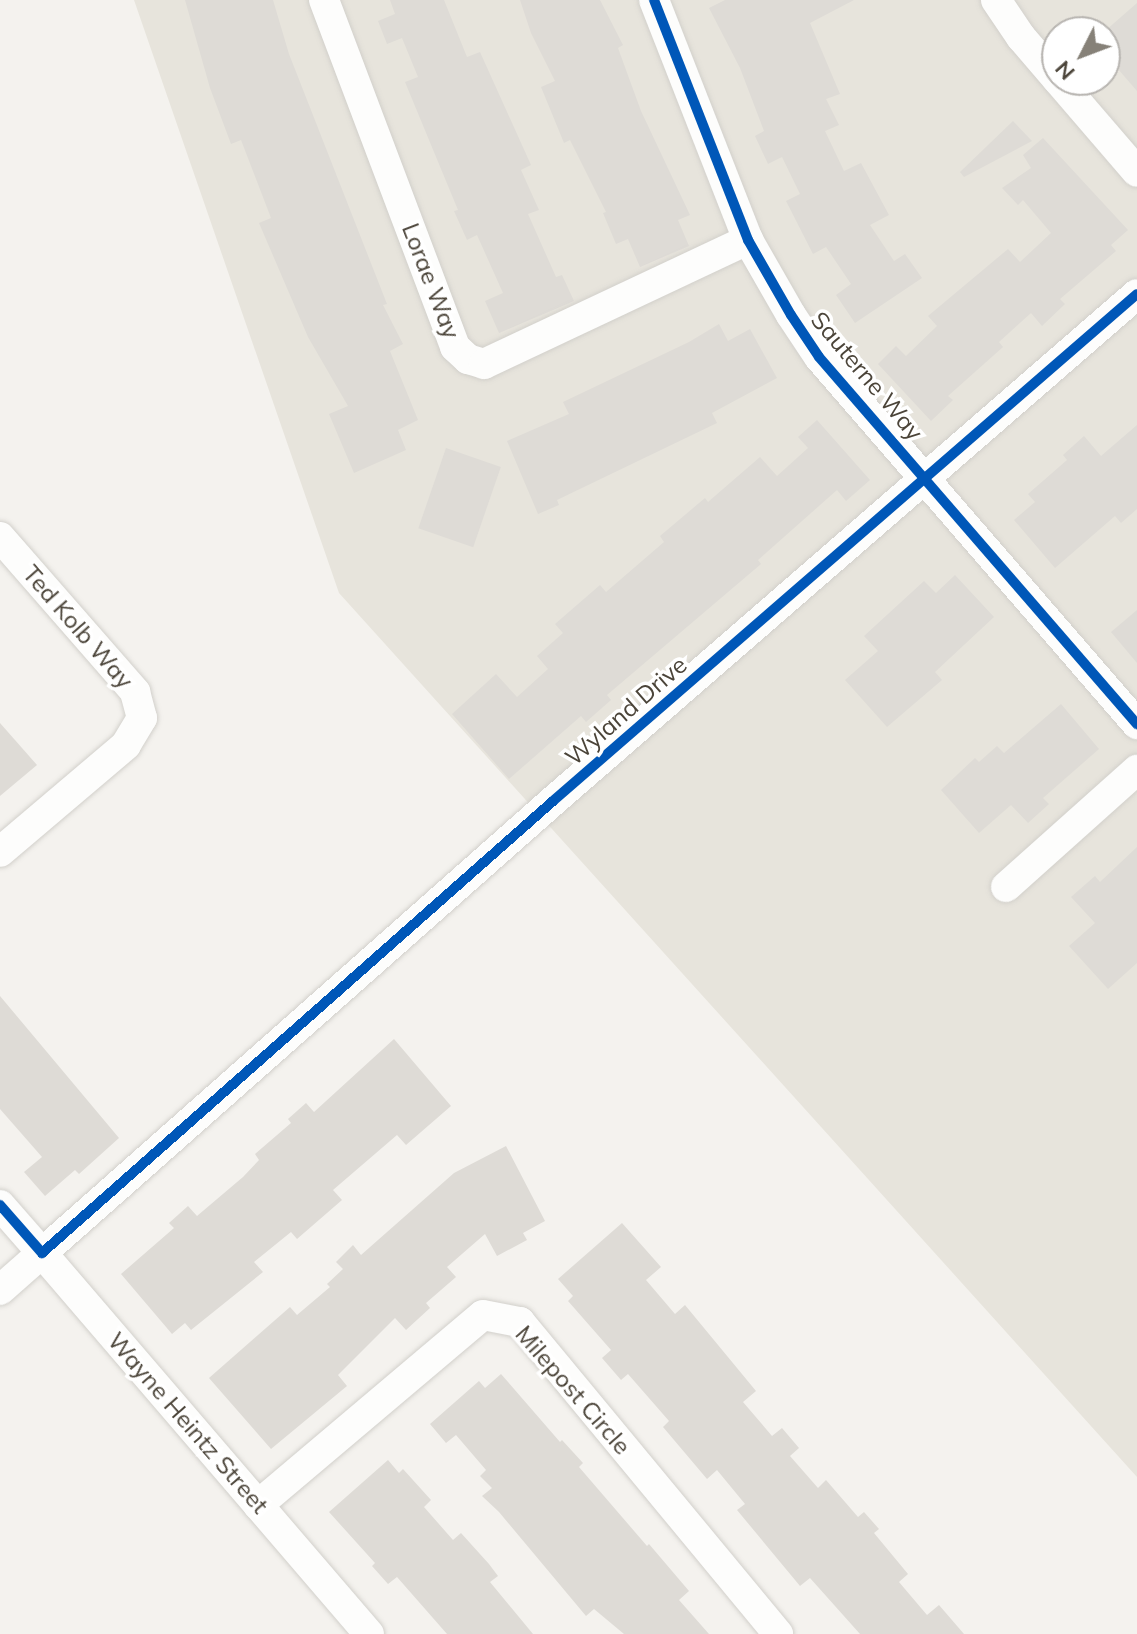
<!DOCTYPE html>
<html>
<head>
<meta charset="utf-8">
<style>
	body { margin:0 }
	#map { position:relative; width:1137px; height:1634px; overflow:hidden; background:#f4f2ee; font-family:Mulish,sans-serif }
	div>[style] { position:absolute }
	.residential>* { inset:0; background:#e7e4dc }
	.building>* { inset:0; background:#dedbd6; transform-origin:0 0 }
	.roads { filter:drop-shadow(0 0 2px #d2d0cb) drop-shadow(0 0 2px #d2d0cb) }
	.street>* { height:30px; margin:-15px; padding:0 15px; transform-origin:15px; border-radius:15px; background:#fdfdfc }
	.cycleway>* { height:10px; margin:-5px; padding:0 5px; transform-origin:5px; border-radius:5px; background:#0057b8 }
	span { translate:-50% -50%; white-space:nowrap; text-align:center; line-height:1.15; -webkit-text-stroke:7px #fff; paint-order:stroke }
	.street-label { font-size:24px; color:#4b4439 }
	.north { position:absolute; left:1041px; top:16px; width:80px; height:80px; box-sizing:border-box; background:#fff; border:2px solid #b7b4b0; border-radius:50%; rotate:228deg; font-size:22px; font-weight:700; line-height:32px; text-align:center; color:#4b4439 }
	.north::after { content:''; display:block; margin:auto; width:28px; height:36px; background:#868178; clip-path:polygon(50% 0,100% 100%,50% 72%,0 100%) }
</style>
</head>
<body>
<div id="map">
	<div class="residential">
		<i style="clip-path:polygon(evenodd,134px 0,1137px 0,1137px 1477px,339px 593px,134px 0,1057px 32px,1105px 32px,1105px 80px,1057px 80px,1057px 32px)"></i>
	</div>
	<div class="building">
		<i style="clip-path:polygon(185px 0,273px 0,289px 54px,387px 304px,383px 305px,403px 344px,390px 351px,418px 420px,398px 430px,406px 450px,354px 473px,329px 414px,348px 406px,308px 337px,259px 223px,271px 218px,241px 140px,231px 144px,210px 88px)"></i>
		<i style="clip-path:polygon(390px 0,444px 0,467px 57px,480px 52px,531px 165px,521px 170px,539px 210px,528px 214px,556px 277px,562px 275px,574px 301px,499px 333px,485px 301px,503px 293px,477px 235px,467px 240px,454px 211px,458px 210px,405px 82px,418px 77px,402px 38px,387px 44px,378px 21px,395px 14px)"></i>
		<i style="clip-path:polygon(520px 0,600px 0,623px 45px,618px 48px,641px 111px,690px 215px,678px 220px,689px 246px,640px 267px,628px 239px,616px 244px,603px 213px,606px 212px,570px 140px,564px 143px,541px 87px,555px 81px,531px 33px)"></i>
		<i style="clip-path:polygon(725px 0,854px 0,810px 23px,840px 94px,826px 99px,839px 125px,825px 131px,844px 171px,861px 163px,889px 215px,870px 225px,894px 261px,905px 254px,922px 278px,855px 323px,836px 295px,851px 284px,826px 247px,813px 254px,786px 201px,800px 194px,782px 157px,768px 164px,755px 136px,764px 131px,740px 68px,709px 8px)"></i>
		<i style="clip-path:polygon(1137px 3px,1137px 91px,1105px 54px,1105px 31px)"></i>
		<i style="clip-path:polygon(1013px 121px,1032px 141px,964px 177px,960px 172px)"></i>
		<i style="clip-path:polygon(1043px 138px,1128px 230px,1111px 245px,1116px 251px,1060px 299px,1065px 304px,1042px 326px,1031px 313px,999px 342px,1003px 347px,948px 396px,953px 400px,931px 421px,878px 364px,896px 346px,906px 356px,937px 326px,928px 316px,1008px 249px,1020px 262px,1051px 233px,1023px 200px,1018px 205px,1002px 188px,1031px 168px,1023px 155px)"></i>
		<i style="clip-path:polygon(719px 324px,728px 341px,750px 329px,777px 378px,712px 413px,717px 423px,557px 500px,559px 505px,538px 514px,507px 441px,569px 414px,563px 402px,689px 342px)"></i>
		<i style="clip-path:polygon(817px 420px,870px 480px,846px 501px,837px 490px,758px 560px,761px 564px,607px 695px,611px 700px,586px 722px,581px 716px,509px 779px,452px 714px,496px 674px,517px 697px,548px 669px,537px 656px,563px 633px,555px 624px,600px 585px,606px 592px,664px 542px,660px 536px,705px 498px,708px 502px,760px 457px,777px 476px,808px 448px,798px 437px)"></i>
		<i style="clip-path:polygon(1137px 425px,1137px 509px,1121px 523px,1115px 516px,1055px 568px,1014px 520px,1035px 502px,1028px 494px,1067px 460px,1063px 455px,1084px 436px,1101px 456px)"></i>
		<i style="left:446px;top:448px;width:58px;height:85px;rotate:19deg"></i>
		<i style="clip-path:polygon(955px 575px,994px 617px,935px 672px,942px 680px,887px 727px,845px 680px,878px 651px,864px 636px,924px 581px,936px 593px)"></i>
		<i style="clip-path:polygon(1137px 610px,1137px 663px,1111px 632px)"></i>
		<i style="clip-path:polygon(1061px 704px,1099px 749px,1043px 798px,1049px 804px,1028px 823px,1011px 805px,979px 833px,941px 790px,975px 758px,979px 762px,997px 746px,1004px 753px)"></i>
		<i style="clip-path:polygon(0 723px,37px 765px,0 796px)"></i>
		<i style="clip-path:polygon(1137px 847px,1137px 963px,1108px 989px,1069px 946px,1095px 923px,1071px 897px,1095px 876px,1100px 882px)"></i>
		<i style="clip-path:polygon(0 996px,119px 1138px,79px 1174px,75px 1170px,45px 1196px,24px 1172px,42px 1157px,0 1109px)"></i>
		<i style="clip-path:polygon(394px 1039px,451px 1106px,406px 1145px,397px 1135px,333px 1190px,342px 1200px,297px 1239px,291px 1232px,254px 1262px,263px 1272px,191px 1330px,185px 1323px,172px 1334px,121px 1274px,174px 1228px,169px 1223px,188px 1206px,197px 1216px,243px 1177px,259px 1160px,255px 1154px,291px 1123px,288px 1119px,306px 1103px,314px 1112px)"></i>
		<i style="clip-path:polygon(506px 1146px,545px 1221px,523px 1233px,527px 1240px,497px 1256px,485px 1234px,447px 1267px,456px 1277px,426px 1303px,430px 1308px,406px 1330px,395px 1318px,338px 1375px,347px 1386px,271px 1449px,209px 1378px,290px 1307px,297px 1315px,330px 1287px,327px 1284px,343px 1269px,336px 1262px,353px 1245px,361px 1255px,454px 1173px)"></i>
		<i style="clip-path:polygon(622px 1223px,661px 1267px,646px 1280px,675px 1314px,685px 1305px,756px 1391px,743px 1402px,772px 1436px,782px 1428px,799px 1448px,790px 1456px,818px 1488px,826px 1480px,858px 1517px,864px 1512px,879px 1529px,874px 1533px,908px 1574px,899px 1582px,927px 1615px,939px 1605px,964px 1634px,860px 1634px,810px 1578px,800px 1586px,737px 1510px,745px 1504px,717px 1470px,707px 1479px,663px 1427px,669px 1421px,628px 1374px,621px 1380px,602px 1358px,611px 1350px,568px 1301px,573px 1296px,558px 1279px)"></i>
		<i style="clip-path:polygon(501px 1374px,560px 1442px,562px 1440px,583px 1463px,579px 1467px,647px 1546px,649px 1544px,689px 1591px,679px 1600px,709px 1634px,624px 1634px,594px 1609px,586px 1616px,499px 1512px,482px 1496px,492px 1488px,480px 1476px,486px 1470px,456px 1435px,446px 1443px,430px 1424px,479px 1381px,485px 1388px)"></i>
		<i style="clip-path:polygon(388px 1460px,399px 1473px,403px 1469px,431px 1500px,424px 1507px,453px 1540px,461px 1533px,489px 1564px,498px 1576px,490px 1582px,533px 1634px,447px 1634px,397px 1577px,388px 1584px,372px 1566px,375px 1563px,329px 1512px)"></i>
	</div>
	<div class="roads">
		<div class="street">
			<i style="left:324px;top:0;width:371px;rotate:69.3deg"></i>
			<i style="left:455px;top:347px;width:18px;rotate:43deg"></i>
			<i style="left:468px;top:359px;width:17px;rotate:17deg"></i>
			<i style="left:484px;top:364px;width:292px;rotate:-25.2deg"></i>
			<i style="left:654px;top:0;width:258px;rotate:68.6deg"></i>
			<i style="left:748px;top:240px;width:86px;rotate:60.2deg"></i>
			<i style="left:791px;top:315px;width:50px;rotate:56.3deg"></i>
			<i style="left:819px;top:357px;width:486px;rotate:49.1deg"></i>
			<i style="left:996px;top:0;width:45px;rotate:56deg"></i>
			<i style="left:1021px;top:37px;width:55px;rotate:49.4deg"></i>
			<i style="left:1058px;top:80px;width:121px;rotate:49.3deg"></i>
			<i style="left:0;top:537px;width:206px;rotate:48.9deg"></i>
			<i style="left:135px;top:692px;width:27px;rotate:75deg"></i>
			<i style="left:142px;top:718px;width:31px;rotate:121deg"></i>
			<i style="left:126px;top:745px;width:165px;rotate:139.7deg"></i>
			<i style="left:1006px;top:887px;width:176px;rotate:-41.8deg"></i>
			<i style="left:0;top:1205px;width:64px;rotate:48.8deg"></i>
			<i style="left:42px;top:1253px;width:682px;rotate:-41.49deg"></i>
			<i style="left:553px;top:801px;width:773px;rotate:-40.96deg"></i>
			<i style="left:0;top:1290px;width:56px;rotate:-41.4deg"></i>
			<i style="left:42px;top:1253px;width:502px;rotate:49.36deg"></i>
			<i style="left:258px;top:1505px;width:294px;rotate:-40.2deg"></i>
			<i style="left:483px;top:1315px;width:38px;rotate:11deg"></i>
			<i style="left:520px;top:1322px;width:405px;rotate:50.4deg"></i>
		</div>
	</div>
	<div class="cycleway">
		<i style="left:654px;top:0;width:258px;rotate:68.6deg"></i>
		<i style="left:748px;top:240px;width:86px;rotate:60.2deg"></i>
		<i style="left:791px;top:315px;width:50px;rotate:56.3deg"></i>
		<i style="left:819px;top:357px;width:486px;rotate:49.1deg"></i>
		<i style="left:0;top:1205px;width:64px;rotate:48.8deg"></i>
		<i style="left:42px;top:1253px;width:682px;rotate:-41.49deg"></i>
		<i style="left:553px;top:801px;width:773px;rotate:-40.96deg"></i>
	</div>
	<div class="street-label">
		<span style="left:431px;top:281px;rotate:69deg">Lorae Way</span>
		<span style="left:867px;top:376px;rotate:50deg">Sauterne Way</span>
		<span style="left:78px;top:627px;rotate:49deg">Ted Kolb Way</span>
		<span style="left:626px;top:711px;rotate:-41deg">Wyland Drive</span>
		<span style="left:573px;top:1390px;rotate:49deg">Milepost Circle</span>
		<span style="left:188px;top:1423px;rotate:49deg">Wayne Heintz Street</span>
	</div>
	<div class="north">N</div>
</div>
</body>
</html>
